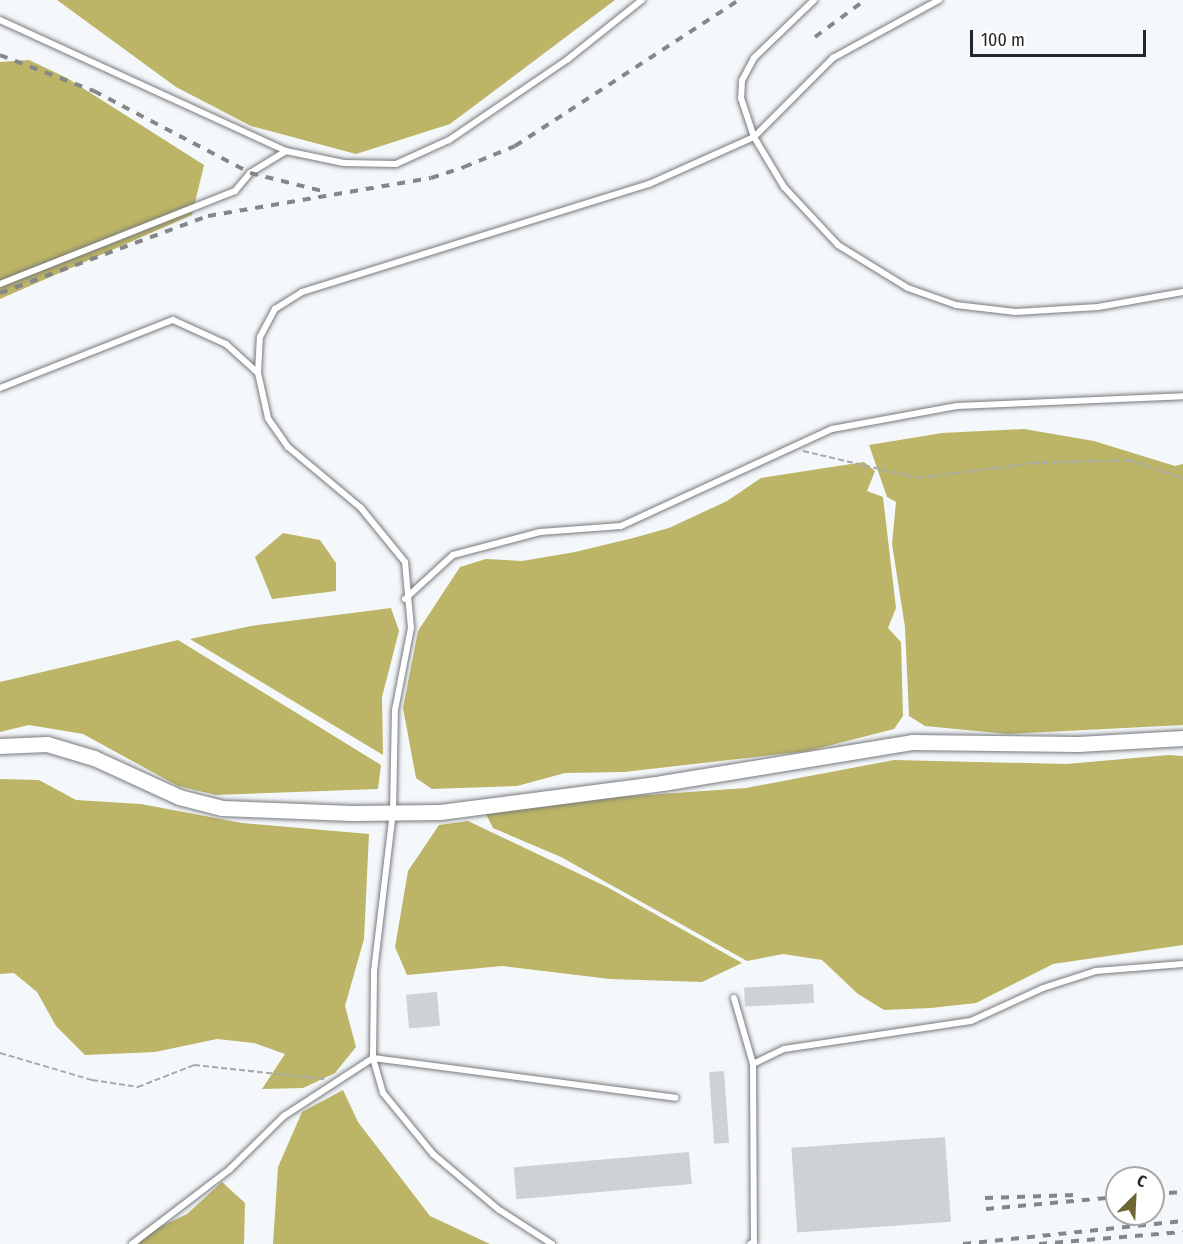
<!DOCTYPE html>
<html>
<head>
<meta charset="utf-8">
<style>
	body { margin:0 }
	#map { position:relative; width:1183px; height:1244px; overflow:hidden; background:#f5f8fb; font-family:"Fira Sans Condensed",sans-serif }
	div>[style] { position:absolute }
	.forest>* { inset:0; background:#bcb466 }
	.building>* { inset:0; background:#cfd2d5; transform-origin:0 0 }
	.path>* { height:2px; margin-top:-1px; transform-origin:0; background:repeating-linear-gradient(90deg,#a8aaac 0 6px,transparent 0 9px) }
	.roads { filter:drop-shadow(0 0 2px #777a7d) drop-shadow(0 0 2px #777a7d) }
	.service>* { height:6px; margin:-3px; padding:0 3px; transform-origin:3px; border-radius:3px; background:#fff }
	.tertiary>* { height:15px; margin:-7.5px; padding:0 7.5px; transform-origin:7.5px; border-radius:7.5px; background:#fff }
	.rail>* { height:4px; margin-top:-2px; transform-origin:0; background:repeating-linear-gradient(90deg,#848688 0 8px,transparent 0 16px) }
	span { translate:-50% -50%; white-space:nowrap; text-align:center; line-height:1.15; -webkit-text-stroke:5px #fff; paint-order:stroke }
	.north { position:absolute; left:1105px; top:1166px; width:60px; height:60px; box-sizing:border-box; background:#fff; border:2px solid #a8a8a9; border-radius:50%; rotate:24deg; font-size:16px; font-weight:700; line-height:24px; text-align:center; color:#252627 }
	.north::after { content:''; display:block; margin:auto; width:21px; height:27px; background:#6d6734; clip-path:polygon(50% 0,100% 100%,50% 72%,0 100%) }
	.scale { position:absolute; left:970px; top:30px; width:176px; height:27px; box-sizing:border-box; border:3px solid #252627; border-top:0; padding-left:8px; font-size:18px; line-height:21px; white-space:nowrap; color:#252627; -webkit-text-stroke:4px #fff; paint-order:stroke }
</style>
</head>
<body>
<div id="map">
	<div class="forest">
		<i style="clip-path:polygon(57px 0,615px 0,450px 124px,356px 154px,251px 126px,176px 87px)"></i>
		<i style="clip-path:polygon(29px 60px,67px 78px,204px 165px,192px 215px,0 299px,0 62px)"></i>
		<i style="clip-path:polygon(1024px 429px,1094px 441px,1175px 466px,1183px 464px,1183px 725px,1008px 734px,925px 726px,909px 716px,905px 627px,892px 544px,896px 502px,887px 497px,869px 445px,942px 433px)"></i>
		<i style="clip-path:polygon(864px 462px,875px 471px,867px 491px,883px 497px,896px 608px,888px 628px,901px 642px,903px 716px,894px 729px,808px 751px,624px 772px,565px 773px,517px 786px,432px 789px,416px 778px,403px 708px,418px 631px,460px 567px,486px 559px,522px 561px,575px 552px,633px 538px,669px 528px,727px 501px,761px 478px)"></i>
		<i style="clip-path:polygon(283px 533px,320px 540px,336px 563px,336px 591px,272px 599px,255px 557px)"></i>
		<i style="clip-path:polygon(391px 608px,399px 631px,382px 697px,383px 755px,190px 639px,251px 626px)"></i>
		<i style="clip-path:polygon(178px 640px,381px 765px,378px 789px,216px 795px,178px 786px,83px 734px,29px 725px,0 732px,0 682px)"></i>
		<i style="clip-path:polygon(1169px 755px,1183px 756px,1183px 945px,1053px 964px,976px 1003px,931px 1008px,884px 1010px,858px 994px,822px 960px,783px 954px,747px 961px,561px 857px,493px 828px,486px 814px,590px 799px,746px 788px,894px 760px,1066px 764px)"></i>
		<i style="clip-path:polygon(0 779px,39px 780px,76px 800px,141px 804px,242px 823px,369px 834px,364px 939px,345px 1006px,356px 1047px,335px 1073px,303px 1088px,262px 1089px,285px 1054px,254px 1043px,217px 1039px,155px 1052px,85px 1055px,56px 1026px,37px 992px,14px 973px,0 974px)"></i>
		<i style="clip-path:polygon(468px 821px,607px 887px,742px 963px,702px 982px,610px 979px,502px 966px,407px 975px,395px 947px,408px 871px,439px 825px)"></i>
		<i style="clip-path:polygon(343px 1090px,358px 1122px,430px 1216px,490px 1244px,273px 1244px,278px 1167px,302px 1112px)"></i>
		<i style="clip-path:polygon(222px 1182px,245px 1203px,244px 1244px,138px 1244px,149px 1232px,187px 1214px)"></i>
	</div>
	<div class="building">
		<i style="left:813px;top:984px;width:19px;height:69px;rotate:87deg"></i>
		<i style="left:437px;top:992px;width:34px;height:31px;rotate:85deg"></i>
		<i style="left:724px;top:1071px;width:72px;height:15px;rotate:86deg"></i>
		<i style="left:945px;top:1137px;width:85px;height:154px;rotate:86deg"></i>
		<i style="left:689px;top:1152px;width:32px;height:176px;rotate:85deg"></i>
	</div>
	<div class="path">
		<i style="left:803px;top:451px;width:118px;rotate:13.2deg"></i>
		<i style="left:918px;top:478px;width:116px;rotate:-7.4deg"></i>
		<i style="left:1033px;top:463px;width:96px;rotate:-1.8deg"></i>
		<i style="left:1129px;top:460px;width:57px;rotate:18.4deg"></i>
		<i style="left:0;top:1053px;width:96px;rotate:16.4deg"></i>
		<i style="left:92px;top:1080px;width:47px;rotate:8.7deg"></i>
		<i style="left:138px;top:1087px;width:60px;rotate:-21.4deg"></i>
		<i style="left:194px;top:1065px;width:131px;rotate:6.1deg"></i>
	</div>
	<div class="roads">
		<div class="service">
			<i style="left:814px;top:0;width:83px;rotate:136deg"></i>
			<i style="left:754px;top:58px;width:26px;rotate:118deg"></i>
			<i style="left:742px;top:81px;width:17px;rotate:93deg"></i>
			<i style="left:741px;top:98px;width:41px;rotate:71.6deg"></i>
			<i style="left:754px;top:137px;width:58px;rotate:59deg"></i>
			<i style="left:784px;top:187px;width:79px;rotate:47deg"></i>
			<i style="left:838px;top:245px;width:82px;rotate:31.6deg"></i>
			<i style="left:908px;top:288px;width:51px;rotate:19.5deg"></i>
			<i style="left:956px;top:305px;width:60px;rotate:6.7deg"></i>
			<i style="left:1016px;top:312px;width:82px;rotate:-3.5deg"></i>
			<i style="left:1098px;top:307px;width:86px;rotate:-10deg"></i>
			<i style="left:0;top:20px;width:315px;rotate:24.6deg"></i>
			<i style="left:286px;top:151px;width:59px;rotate:11.7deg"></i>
			<i style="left:344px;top:163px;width:52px;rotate:1.1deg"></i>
			<i style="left:396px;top:164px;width:58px;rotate:-24.4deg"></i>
			<i style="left:449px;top:140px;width:144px;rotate:-34.2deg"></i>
			<i style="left:568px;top:59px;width:95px;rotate:-38.6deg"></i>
			<i style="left:0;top:284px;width:253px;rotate:-21.6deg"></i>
			<i style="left:235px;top:191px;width:23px;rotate:-50deg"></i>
			<i style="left:250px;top:173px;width:42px;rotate:-31.4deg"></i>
			<i style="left:0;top:388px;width:186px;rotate:-21.5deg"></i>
			<i style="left:173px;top:320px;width:58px;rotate:24.4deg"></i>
			<i style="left:226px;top:344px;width:43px;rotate:42.2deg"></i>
			<i style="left:405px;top:599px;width:65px;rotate:-42.5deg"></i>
			<i style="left:453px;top:555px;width:90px;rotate:-14.8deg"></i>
			<i style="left:540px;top:532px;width:81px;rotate:-4.2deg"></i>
			<i style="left:621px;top:526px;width:232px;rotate:-24.7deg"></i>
			<i style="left:832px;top:429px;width:127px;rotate:-10.4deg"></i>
			<i style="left:957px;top:406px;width:226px;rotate:-2.5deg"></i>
			<i style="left:734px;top:998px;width:69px;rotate:73.9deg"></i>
			<i style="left:753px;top:1064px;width:178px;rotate:89.7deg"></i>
			<i style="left:754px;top:1242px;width:4px;rotate:153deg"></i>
			<i style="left:753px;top:1064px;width:34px;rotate:-26deg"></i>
			<i style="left:784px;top:1049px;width:189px;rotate:-8.5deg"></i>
			<i style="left:971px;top:1021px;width:79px;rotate:-24.6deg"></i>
			<i style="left:1043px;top:988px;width:56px;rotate:-17.8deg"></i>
			<i style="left:1096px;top:971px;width:87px;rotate:-4.6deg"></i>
			<i style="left:132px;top:1244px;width:123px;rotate:-37.4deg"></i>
			<i style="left:230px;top:1169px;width:76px;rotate:-44.5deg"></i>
			<i style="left:284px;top:1116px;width:106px;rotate:-33.1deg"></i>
			<i style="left:373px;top:1058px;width:305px;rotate:7.5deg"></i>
			<i style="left:552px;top:1244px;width:64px;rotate:-147.1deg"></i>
			<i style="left:498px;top:1209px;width:85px;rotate:-139.8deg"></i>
			<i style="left:433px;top:1154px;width:79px;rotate:-129.3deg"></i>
			<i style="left:383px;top:1093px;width:36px;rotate:-106deg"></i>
			<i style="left:373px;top:1058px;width:87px;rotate:-89.3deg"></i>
			<i style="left:374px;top:971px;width:160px;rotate:-83.2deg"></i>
			<i style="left:393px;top:812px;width:102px;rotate:-88.9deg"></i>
			<i style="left:395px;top:710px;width:84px;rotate:-79deg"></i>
			<i style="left:411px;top:628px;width:66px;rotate:-95.2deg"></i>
			<i style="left:405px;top:562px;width:70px;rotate:-129.2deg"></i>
			<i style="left:361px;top:508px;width:95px;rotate:-140.1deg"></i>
			<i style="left:288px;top:447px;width:35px;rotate:-125deg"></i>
			<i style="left:268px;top:418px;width:46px;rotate:-102.5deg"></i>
			<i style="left:258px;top:373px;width:36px;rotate:-87deg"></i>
			<i style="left:260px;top:337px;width:32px;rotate:-62deg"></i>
			<i style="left:275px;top:309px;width:32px;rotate:-32deg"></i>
			<i style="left:302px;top:292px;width:363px;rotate:-17.3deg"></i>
			<i style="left:649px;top:184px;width:115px;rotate:-24.1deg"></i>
			<i style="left:754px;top:137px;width:112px;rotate:-45deg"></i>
			<i style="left:833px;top:58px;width:121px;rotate:-28.7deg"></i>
		</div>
		<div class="tertiary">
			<i style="left:0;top:746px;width:47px;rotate:-2.4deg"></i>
			<i style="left:47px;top:744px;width:49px;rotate:16.6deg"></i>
			<i style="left:94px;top:758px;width:94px;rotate:24.6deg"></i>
			<i style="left:179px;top:797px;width:44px;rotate:14.3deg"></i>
			<i style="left:222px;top:808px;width:130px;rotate:2.2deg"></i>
			<i style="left:352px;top:813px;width:88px;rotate:-0.7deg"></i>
			<i style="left:440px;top:812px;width:224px;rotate:-7.4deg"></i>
			<i style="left:662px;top:783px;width:253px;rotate:-9.3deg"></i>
			<i style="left:912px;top:742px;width:166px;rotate:0.7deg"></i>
			<i style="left:1078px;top:744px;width:105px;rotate:-3.3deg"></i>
		</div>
	</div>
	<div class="rail">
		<i style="left:815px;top:37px;width:62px;rotate:-36.5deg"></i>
		<i style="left:0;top:55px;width:101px;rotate:21deg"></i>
		<i style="left:94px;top:91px;width:176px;rotate:27.7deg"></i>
		<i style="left:250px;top:173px;width:74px;rotate:14deg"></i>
		<i style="left:0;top:293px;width:222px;rotate:-20.3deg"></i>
		<i style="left:208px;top:216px;width:226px;rotate:-9.7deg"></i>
		<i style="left:431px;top:178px;width:35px;rotate:-18deg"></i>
		<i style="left:464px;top:167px;width:55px;rotate:-22.4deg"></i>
		<i style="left:515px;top:146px;width:267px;rotate:-33.1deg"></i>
		<i style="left:1153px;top:1194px;width:30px;rotate:-4deg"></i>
		<i style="left:985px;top:1198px;width:90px;rotate:-1.9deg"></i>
		<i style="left:986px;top:1209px;width:132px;rotate:-5.2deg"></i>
		<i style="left:963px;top:1244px;width:221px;rotate:-6deg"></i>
		<i style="left:1039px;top:1244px;width:144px;rotate:-4.8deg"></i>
	</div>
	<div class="north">С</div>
	<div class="scale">100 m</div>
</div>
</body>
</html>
